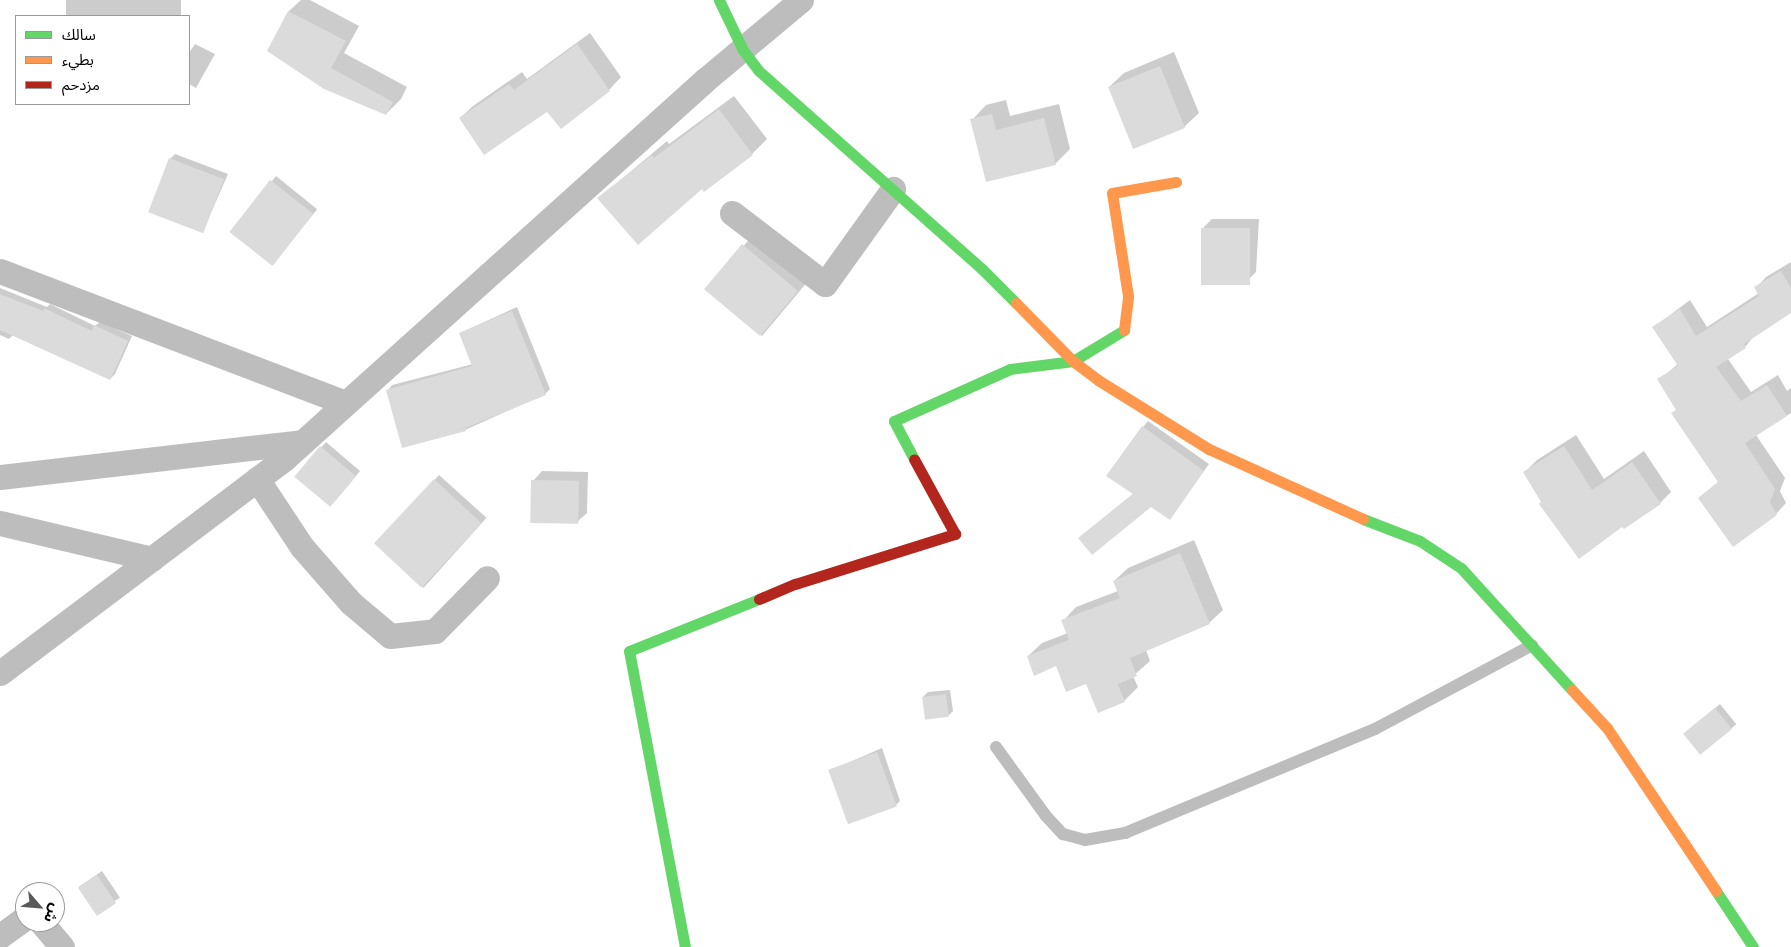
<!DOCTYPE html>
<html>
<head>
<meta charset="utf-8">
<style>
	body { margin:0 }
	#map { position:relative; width:1791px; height:947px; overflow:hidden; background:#fff; font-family:"IBM Plex Sans","Noto Sans Arabic",sans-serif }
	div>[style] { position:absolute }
	.shadow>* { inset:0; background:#0003; transform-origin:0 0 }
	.building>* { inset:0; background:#dbdbdb; transform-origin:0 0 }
	.lane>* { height:12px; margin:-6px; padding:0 6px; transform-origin:6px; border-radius:6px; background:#bdbdbd }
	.street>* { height:25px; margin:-12.5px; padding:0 12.5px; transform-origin:12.5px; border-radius:12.5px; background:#bdbdbd }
	.fast>* { height:11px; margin:-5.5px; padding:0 5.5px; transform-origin:5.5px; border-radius:5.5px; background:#63d668 }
	.slow>* { height:11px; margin:-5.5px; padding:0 5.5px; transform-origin:5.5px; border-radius:5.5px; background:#ff974d }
	.jam>* { height:11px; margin:-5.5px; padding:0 5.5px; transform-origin:5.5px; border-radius:5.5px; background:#b3261e }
	span { translate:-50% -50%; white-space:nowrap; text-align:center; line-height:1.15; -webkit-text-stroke:4px #fff; paint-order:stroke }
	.legend { position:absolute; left:15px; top:15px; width:175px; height:90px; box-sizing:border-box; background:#fff; border:1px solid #999; margin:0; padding:6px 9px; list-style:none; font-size:15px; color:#000 }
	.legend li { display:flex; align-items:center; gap:10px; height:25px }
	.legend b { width:25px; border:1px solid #999 }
	.north { position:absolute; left:15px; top:882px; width:50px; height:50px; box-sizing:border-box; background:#fff; border:1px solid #999; border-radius:50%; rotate:117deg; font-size:14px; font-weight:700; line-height:20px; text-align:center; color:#000 }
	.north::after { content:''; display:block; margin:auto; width:18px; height:22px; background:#595959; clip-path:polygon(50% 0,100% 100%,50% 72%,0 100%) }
</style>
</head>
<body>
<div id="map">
	<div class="shadow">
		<i style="left:66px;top:0;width:115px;height:16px"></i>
		<i style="clip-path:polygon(301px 0,310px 0,359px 26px,344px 53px,407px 87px,401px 99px,386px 114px,269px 51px,289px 11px)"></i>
		<i style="clip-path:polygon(590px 33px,621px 77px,609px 90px,547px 110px,460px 118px,473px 106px,522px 72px,527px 79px)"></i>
		<i style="clip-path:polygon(195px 44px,215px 54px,196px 88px,189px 84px,189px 53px)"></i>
		<i style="clip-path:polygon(1174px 52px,1199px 113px,1184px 127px,1109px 87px,1124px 73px)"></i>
		<i style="clip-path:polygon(734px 96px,767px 139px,752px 154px,704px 190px,702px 187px,599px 198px,667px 141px,669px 144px)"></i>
		<i style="clip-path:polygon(1006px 100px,1010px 116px,1059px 104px,1070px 149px,1055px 164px,972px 120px,986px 105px)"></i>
		<i style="clip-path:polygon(175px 154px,228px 174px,203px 231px,170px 159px)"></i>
		<i style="left:276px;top:176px;width:53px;height:72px;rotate:39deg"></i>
		<i style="clip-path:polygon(1212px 219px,1259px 219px,1256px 272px,1246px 282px,1202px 229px)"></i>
		<i style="left:757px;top:230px;width:72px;height:78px;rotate:40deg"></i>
		<i style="clip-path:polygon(1791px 262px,1791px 312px,1755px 335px,1745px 347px,1728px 359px,1751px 392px,1778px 375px,1787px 391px,1791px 388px,1791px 413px,1756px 435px,1785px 478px,1780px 491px,1786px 503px,1776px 514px,1700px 498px,1719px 481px,1673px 413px,1677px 409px,1659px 380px,1678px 364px,1654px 327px,1690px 300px,1707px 327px,1759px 293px,1756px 288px,1766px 277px)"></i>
		<i style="clip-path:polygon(0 288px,47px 307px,50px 304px,95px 326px,100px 322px,132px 336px,115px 374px,110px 379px,13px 335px,9px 339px,0 335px)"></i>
		<i style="clip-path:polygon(517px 307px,550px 389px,545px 394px,465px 430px,388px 390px,392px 385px,473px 364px,460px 333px)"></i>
		<i style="clip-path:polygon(1148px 421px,1209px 464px,1170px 518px,1151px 505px,1085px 533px,1134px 493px,1143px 427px)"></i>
		<i style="clip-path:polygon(1576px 435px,1604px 479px,1644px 451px,1671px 492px,1660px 503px,1543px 501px,1525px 472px,1537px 460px)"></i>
		<i style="clip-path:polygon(326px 442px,360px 471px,335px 501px,296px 476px)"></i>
		<i style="clip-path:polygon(542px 471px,588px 472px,587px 513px,577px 522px,533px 481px)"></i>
		<i style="left:439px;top:475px;width:64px;height:94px;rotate:42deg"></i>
		<i style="clip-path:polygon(1194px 540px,1223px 610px,1209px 623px,1146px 650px,1150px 661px,1133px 676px,1138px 687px,1124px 701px,1056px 665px,1028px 656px,1042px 643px,1068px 633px,1063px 621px,1076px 607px,1118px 591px,1114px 581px,1128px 568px)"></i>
		<i style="clip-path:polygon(950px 690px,953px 711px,948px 716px,923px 697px,928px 692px)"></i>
		<i style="left:1720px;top:704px;width:26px;height:40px;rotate:51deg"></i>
		<i style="clip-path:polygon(882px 748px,900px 801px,896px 805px,829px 771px)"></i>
		<i style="left:102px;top:871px;width:32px;height:28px;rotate:56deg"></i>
	</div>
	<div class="building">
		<i style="clip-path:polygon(288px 11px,346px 41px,331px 68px,393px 102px,386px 115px,324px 89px,267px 51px)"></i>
		<i style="clip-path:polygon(577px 44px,610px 91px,561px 129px,547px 112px,484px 155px,459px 118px,509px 84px,514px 90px)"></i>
		<i style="left:1160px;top:66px;width:67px;height:56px;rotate:68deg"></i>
		<i style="clip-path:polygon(719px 109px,753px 155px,704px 192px,702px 189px,638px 245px,597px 198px,652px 155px,654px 158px)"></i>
		<i style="clip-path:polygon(992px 114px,996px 130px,1044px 118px,1056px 165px,986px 182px,970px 119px)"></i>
		<i style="left:169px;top:158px;width:59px;height:58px;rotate:21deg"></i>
		<i style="left:270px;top:180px;width:55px;height:66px;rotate:38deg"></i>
		<i style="left:1201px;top:228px;width:49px;height:57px"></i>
		<i style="left:742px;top:244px;width:73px;height:59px;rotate:40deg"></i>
		<i style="clip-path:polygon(1781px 271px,1791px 288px,1791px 313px,1744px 344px,1746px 348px,1716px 367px,1741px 401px,1767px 385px,1787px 416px,1745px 443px,1775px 489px,1770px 502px,1777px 515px,1733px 547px,1698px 498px,1718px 482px,1671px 413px,1676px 410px,1657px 379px,1678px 366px,1652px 327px,1680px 309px,1696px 336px,1759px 296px,1754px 287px)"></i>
		<i style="clip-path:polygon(0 294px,43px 311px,44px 308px,92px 331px,94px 325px,128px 341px,110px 380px,0 330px)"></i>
		<i style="clip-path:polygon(512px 311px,546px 395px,465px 428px,466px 431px,402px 448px,386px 390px,472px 366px,459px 333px)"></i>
		<i style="clip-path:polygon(1142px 426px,1204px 471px,1170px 520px,1151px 507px,1092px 555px,1078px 538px,1133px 494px,1106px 476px)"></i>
		<i style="left:320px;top:446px;width:47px;height:40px;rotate:40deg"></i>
		<i style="clip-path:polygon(1564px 446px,1592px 490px,1632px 462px,1661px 504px,1624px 529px,1622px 527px,1579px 559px,1539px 504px,1541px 502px,1523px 472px)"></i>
		<i style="left:434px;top:479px;width:65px;height:88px;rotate:43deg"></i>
		<i style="left:531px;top:480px;width:48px;height:43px;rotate:1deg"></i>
		<i style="clip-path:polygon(1180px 553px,1210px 624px,1130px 658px,1137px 676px,1118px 684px,1125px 702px,1098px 713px,1086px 684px,1066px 692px,1056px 666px,1034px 676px,1027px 656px,1069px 640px,1061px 620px,1120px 598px,1113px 581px)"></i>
		<i style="left:946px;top:694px;width:23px;height:24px;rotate:83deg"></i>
		<i style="left:1715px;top:708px;width:27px;height:41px;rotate:51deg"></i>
		<i style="left:877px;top:752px;width:58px;height:52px;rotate:70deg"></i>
		<i style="left:97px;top:875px;width:34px;height:23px;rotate:56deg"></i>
	</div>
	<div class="lane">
		<i style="left:996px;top:747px;width:85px;rotate:54.1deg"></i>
		<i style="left:1046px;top:816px;width:25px;rotate:47deg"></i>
		<i style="left:1063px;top:834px;width:23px;rotate:15deg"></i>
		<i style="left:1085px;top:840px;width:41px;rotate:-9.9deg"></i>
		<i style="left:1125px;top:833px;width:271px;rotate:-22.6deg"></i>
		<i style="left:1375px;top:729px;width:178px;rotate:-28.1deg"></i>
	</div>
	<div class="street">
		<i style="left:732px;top:213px;width:117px;rotate:37.4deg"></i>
		<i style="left:825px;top:284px;width:117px;rotate:-54.4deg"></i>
		<i style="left:0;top:271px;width:369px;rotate:20.9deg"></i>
		<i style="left:0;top:477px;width:304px;rotate:-6.6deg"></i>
		<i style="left:257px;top:479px;width:82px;rotate:56.5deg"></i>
		<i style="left:302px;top:547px;width:74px;rotate:48.8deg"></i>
		<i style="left:351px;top:603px;width:51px;rotate:40.2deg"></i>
		<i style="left:390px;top:636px;width:45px;rotate:-6.3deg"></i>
		<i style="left:435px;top:631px;width:74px;rotate:-45.5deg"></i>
		<i style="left:0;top:523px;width:156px;rotate:13.3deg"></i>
		<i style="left:0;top:673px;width:356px;rotate:-37deg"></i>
		<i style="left:284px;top:459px;width:566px;rotate:-41.99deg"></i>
		<i style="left:705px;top:80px;width:125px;rotate:-39.8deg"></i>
		<i style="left:41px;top:922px;width:33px;rotate:50deg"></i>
		<i style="left:0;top:936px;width:31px;rotate:-36deg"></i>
	</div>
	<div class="fast">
		<i style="left:719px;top:0;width:55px;rotate:64.4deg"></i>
		<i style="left:743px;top:50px;width:26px;rotate:53deg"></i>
		<i style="left:759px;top:71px;width:298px;rotate:41.6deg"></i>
		<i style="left:982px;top:269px;width:48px;rotate:45deg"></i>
		<i style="left:914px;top:459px;width:43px;rotate:-117.8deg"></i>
		<i style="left:894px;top:421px;width:127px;rotate:-24.1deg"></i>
		<i style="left:1010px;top:369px;width:64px;rotate:-7.2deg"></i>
		<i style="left:1073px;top:361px;width:60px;rotate:-31.3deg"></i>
		<i style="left:1363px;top:519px;width:61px;rotate:21.1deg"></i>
		<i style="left:1420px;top:541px;width:49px;rotate:33.4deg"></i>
		<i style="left:1461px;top:568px;width:165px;rotate:47.7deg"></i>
		<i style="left:1716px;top:891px;width:67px;rotate:56.5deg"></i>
		<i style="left:685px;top:947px;width:301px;rotate:-100.7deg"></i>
		<i style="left:629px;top:651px;width:140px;rotate:-21.8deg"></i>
	</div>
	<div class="slow">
		<i style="left:1016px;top:303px;width:81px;rotate:45.5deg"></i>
		<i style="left:1073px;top:361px;width:31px;rotate:37deg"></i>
		<i style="left:1098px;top:380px;width:131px;rotate:31.9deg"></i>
		<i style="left:1209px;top:449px;width:169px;rotate:24.4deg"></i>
		<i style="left:1124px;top:330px;width:34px;rotate:-83deg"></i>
		<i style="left:1128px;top:296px;width:104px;rotate:-98.8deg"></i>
		<i style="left:1112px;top:193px;width:65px;rotate:-9.8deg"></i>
		<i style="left:1572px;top:690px;width:52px;rotate:47.4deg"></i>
		<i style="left:1607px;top:728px;width:196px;rotate:56.2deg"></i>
	</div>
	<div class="jam">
		<i style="left:759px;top:599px;width:39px;rotate:-23deg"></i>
		<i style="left:795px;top:584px;width:168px;rotate:-17.4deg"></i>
		<i style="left:955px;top:534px;width:85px;rotate:-118.7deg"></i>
	</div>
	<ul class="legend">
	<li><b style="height:6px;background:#63d668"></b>سالك</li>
	<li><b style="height:6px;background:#ff974d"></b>بطيء</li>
	<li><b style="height:6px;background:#b3261e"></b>مزدحم</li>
	</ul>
	<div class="north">ش</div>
</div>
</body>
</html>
